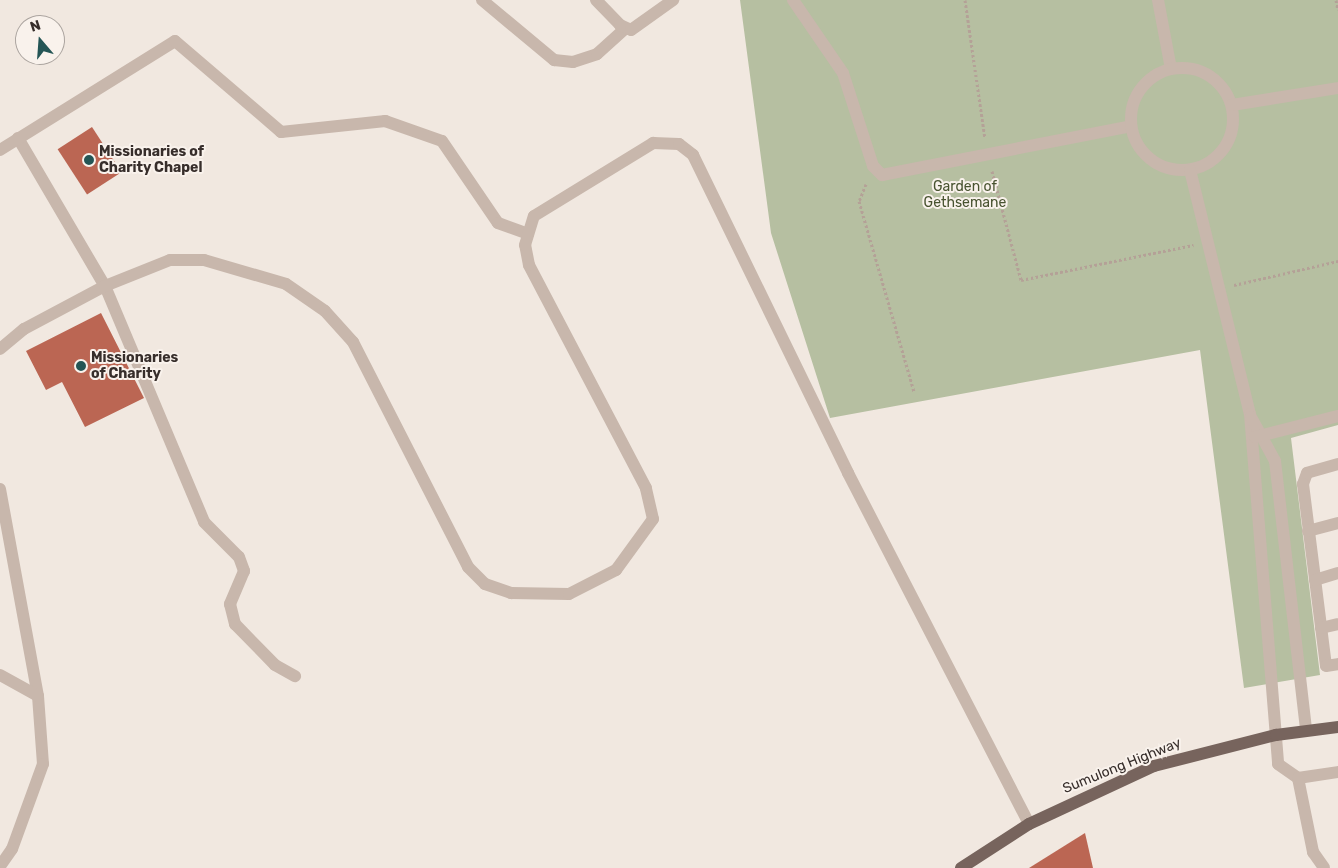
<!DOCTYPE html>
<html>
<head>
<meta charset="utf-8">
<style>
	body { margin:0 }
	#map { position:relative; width:1338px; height:868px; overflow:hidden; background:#f1e8e0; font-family:Rubik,sans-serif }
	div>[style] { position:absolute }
	.green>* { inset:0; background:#b6bfa1 }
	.building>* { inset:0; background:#bb6653; transform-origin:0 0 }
	.path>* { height:3px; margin-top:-1.5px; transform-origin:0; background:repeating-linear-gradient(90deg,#b4a197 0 2.5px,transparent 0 5px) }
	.minor>* { height:12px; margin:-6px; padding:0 6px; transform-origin:6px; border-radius:6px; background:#c8b7ac }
	.minor>.ring { margin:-6px; padding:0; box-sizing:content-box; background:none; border:12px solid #c8b7ac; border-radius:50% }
	.major>* { height:12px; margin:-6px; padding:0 6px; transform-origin:6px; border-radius:6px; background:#77645d }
	.dots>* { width:14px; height:14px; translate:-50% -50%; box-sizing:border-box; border:2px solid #f9f2ec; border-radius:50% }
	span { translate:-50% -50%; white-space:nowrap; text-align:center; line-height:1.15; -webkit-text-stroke:4px #f9f2ec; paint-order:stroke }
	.poi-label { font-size:14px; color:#372e2b; font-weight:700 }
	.left { translate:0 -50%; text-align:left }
	.park-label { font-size:14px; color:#485330 }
	.street-label { font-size:14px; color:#372e2b }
	.north { position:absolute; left:15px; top:15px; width:50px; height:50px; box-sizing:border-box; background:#f9f2ec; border:1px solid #aba49f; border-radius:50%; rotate:342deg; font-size:14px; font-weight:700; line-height:20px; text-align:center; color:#372e2b }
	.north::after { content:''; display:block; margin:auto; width:18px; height:22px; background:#245555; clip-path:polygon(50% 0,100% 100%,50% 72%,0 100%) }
</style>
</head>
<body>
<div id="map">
	<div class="green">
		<i style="clip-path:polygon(740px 0,1338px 0,1338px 425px,1291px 438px,1320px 675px,1244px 688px,1200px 350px,830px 418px,771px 233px)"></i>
	</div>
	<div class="building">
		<i style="left:92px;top:127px;width:54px;height:41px;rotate:57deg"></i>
		<i style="clip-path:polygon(101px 313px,144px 398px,85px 427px,62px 382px,46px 390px,26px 351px)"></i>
		<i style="clip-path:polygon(1085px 833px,1093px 868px,1029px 868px)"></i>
	</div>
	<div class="path">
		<i style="left:965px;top:0;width:139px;rotate:81.8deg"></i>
		<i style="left:1336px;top:0;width:10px;rotate:79deg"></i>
		<i style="left:992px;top:171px;width:113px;rotate:75.1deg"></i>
		<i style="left:1021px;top:280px;width:176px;rotate:-11.5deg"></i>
		<i style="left:866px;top:184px;width:18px;rotate:112deg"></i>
		<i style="left:859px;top:201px;width:198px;rotate:73.9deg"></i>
		<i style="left:1234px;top:285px;width:107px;rotate:-13deg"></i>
	</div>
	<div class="minor">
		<i style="left:482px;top:0;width:94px;rotate:39.8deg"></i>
		<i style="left:554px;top:60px;width:19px;rotate:6deg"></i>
		<i style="left:573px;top:62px;width:25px;rotate:-18deg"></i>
		<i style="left:597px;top:54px;width:38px;rotate:-42deg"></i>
		<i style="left:596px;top:0;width:35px;rotate:46deg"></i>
		<i style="left:620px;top:25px;width:12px;rotate:24deg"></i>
		<i style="left:631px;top:30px;width:52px;rotate:-35.5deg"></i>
		<i style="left:793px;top:0;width:88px;rotate:55.6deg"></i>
		<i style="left:843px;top:73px;width:98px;rotate:72.1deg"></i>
		<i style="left:873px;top:166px;width:13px;rotate:45deg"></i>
		<i style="left:882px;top:175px;width:254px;rotate:-11.1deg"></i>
		<i style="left:1158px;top:0;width:70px;rotate:79.3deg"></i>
		<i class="ring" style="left:1131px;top:68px;width:90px;height:90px"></i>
		<i style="left:1232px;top:105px;width:107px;rotate:-9.1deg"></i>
		<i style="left:18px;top:138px;width:172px;rotate:59.6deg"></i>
		<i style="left:105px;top:286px;width:256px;rotate:67.2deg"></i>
		<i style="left:204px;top:522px;width:49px;rotate:45deg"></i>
		<i style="left:239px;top:557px;width:15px;rotate:70deg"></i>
		<i style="left:244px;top:571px;width:36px;rotate:113deg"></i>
		<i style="left:230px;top:604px;width:21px;rotate:76deg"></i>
		<i style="left:235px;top:624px;width:57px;rotate:45.7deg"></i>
		<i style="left:275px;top:665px;width:23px;rotate:29deg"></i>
		<i style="left:0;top:150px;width:206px;rotate:-31.9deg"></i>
		<i style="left:175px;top:41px;width:140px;rotate:40.6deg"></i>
		<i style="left:281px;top:132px;width:105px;rotate:-6deg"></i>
		<i style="left:385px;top:121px;width:60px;rotate:19.3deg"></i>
		<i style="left:442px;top:141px;width:99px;rotate:55.7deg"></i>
		<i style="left:498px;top:223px;width:32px;rotate:20deg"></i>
		<i style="left:1190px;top:170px;width:251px;rotate:76.2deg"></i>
		<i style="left:1250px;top:414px;width:351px;rotate:85.4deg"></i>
		<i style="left:1278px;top:764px;width:24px;rotate:35deg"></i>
		<i style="left:1298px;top:778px;width:40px;rotate:-8.5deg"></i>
		<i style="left:0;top:349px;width:31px;rotate:-40deg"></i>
		<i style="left:24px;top:329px;width:92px;rotate:-28deg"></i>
		<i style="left:105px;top:286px;width:70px;rotate:-21.8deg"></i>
		<i style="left:170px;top:260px;width:34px"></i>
		<i style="left:204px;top:260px;width:85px;rotate:16.3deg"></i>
		<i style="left:286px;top:284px;width:47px;rotate:34.7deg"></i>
		<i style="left:325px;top:311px;width:42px;rotate:47.9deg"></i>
		<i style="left:353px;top:342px;width:253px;rotate:62.9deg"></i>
		<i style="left:468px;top:567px;width:24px;rotate:45deg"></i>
		<i style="left:485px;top:584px;width:28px;rotate:19deg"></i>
		<i style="left:511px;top:593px;width:58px;rotate:1deg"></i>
		<i style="left:569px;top:594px;width:53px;rotate:-27.1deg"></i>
		<i style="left:616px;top:570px;width:63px;rotate:-54deg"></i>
		<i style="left:653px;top:519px;width:32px;rotate:-103deg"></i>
		<i style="left:646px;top:488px;width:252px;rotate:-117.7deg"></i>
		<i style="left:529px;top:265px;width:20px;rotate:-101deg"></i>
		<i style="left:525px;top:245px;width:30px;rotate:-73deg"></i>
		<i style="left:534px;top:216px;width:140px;rotate:-31.5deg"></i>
		<i style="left:653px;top:143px;width:26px;rotate:2deg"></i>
		<i style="left:679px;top:144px;width:18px;rotate:38deg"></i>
		<i style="left:693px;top:155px;width:354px;rotate:64deg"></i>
		<i style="left:848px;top:473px;width:395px;rotate:62.7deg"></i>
		<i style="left:1251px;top:417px;width:50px;rotate:61.4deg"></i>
		<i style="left:1275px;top:461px;width:271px;rotate:83.4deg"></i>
		<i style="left:1255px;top:437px;width:86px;rotate:-14.2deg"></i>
		<i style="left:1338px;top:464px;width:32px;rotate:164deg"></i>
		<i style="left:1307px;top:473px;width:12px;rotate:110deg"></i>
		<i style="left:1303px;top:484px;width:183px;rotate:82.8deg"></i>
		<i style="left:1326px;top:666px;width:12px;rotate:-9deg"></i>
		<i style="left:0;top:489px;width:210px;rotate:79.6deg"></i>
		<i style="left:38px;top:696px;width:68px;rotate:85.8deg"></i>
		<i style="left:43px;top:764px;width:90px;rotate:110deg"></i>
		<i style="left:12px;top:849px;width:21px;rotate:125deg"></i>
		<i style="left:1308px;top:531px;width:31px;rotate:-15deg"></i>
		<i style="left:1315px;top:580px;width:24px;rotate:-17deg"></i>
		<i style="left:1321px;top:628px;width:17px;rotate:-13deg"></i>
		<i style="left:0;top:675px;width:43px;rotate:28.9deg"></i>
		<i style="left:1298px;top:778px;width:76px;rotate:78.5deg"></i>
		<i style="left:1313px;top:852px;width:19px;rotate:55deg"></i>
	</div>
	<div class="major">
		<i style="left:961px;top:868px;width:81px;rotate:-32.9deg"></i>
		<i style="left:1029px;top:824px;width:138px;rotate:-24.9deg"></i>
		<i style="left:1154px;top:766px;width:126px;rotate:-14.3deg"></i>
		<i style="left:1276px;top:735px;width:63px;rotate:-7.4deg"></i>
	</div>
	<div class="dots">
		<i style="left:89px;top:160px;background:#245555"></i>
		<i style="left:81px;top:366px;background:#245555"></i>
	</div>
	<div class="poi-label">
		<span class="left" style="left:99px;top:160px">Missionaries of<br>Charity Chapel</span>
		<span class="left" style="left:91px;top:366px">Missionaries<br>of Charity</span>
	</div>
	<div class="park-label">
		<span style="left:965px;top:195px">Garden of<br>Gethsemane</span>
	</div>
	<div class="street-label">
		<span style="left:1122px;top:766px;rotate:-22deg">Sumulong Highway</span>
	</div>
	<div class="north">N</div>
</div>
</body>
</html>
